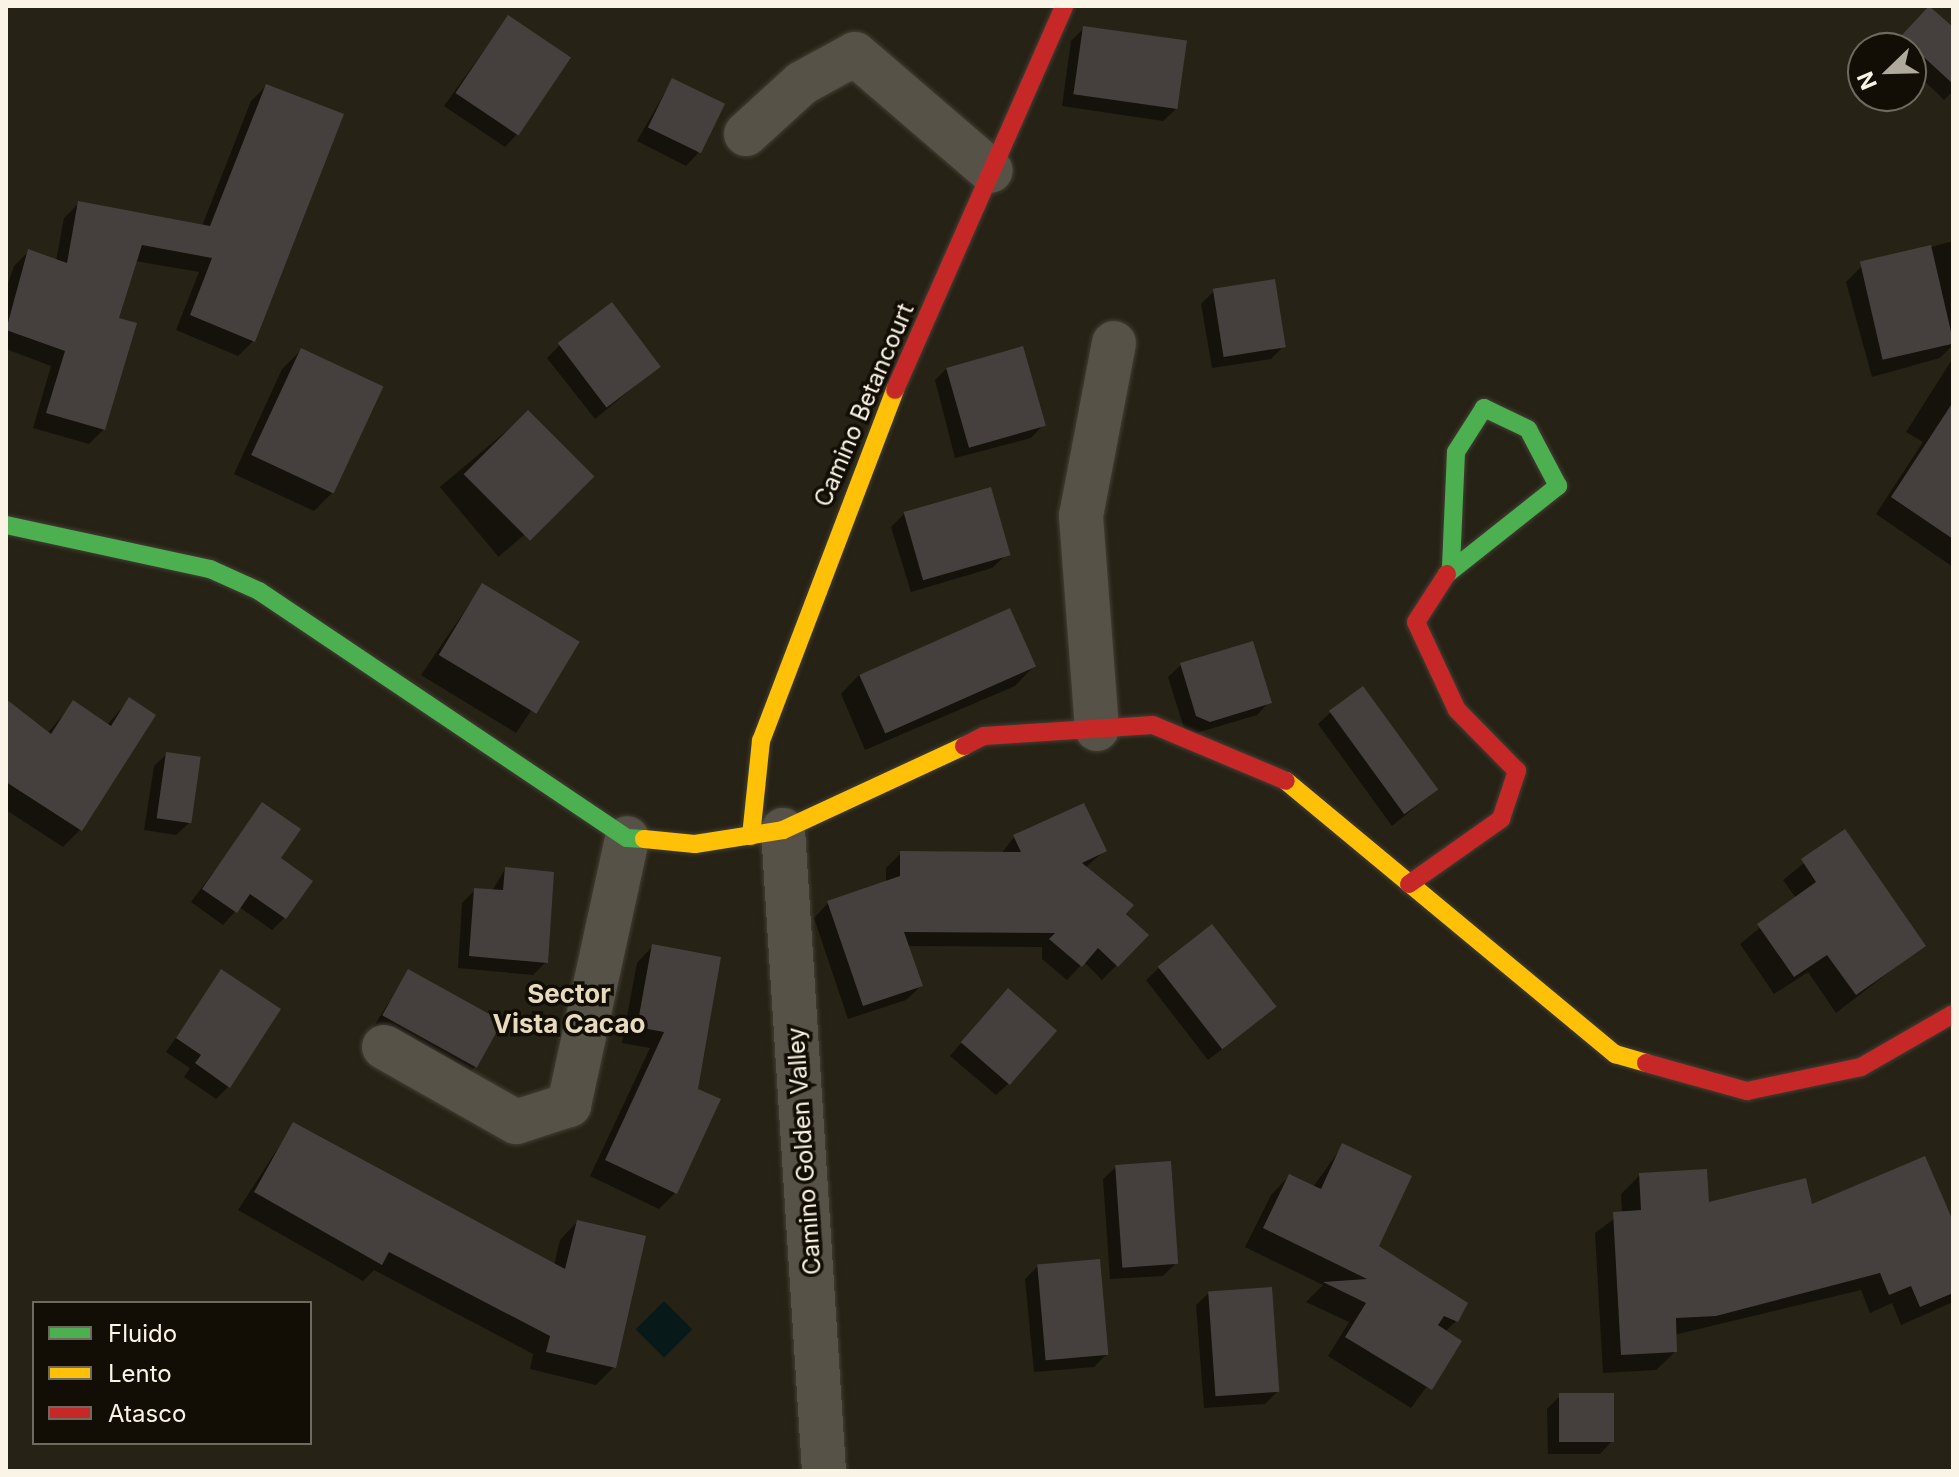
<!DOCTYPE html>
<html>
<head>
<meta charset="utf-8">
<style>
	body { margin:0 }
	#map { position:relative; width:1959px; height:1477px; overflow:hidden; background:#262215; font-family:Inter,sans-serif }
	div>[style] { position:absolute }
	.water>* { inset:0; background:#081919; transform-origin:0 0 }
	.shadow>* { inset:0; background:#0007; transform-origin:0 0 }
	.building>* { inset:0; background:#45403d; transform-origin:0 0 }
	.roads { filter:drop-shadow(0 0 2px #423e34) drop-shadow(0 0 2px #423e34) }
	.street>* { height:44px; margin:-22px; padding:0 22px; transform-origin:22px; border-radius:22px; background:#575248 }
	.fast>* { height:18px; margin:-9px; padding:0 9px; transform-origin:9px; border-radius:9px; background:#4caf50 }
	.slow>* { height:18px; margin:-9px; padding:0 9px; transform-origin:9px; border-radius:9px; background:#ffc107 }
	.jam>* { height:18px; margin:-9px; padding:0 9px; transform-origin:9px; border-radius:9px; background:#c62828 }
	span { translate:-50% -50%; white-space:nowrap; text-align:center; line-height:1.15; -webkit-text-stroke:7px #120e05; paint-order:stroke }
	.street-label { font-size:24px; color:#faf4e6 }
	.neighbourhood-label { font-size:26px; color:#e6dbbe; font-weight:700 }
	.frame { position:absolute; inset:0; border:8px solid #faf4e6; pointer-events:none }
	.legend { position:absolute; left:32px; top:1301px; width:280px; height:144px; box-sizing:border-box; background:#120e05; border:2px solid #6f6a5f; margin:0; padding:10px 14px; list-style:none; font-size:24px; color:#faf4e6 }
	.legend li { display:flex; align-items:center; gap:16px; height:40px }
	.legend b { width:40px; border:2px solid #6f6a5f }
	.north { position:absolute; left:1847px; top:32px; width:80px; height:80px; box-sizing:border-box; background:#120e05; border:2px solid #6f6a5f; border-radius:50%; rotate:247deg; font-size:22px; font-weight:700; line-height:32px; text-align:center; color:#faf4e6 }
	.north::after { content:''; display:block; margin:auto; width:28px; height:36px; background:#b0aa9d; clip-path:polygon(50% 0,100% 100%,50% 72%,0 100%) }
</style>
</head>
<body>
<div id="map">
	<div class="water">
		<i style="left:664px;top:1301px;width:40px;height:40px;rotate:45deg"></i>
	</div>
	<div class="shadow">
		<i style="clip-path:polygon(1930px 8px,1953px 29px,1953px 91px,1944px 100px,1911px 68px,1911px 48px,1892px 48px)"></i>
		<i style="clip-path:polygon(508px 17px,517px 134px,505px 147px,444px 106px)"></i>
		<i style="clip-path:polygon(1084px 28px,1176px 109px,1163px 121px,1062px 106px,1071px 41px)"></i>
		<i style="clip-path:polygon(672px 80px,698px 153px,686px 166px,637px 141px)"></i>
		<i style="clip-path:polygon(266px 86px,253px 341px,238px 356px,176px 330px,199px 272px,135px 261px,116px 319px,104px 429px,89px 444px,33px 428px,51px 366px,6px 349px,6px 289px,14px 266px,29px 251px,56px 261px,64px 218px,78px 204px,202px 226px,251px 101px)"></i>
		<i style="clip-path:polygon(1953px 241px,1953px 345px,1940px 358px,1872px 377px,1846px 282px,1862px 266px)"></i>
		<i style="clip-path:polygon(1214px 291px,1284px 346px,1271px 359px,1212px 368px,1201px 304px)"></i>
		<i style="clip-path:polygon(560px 345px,659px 366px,595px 419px,547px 358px)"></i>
		<i style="clip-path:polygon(301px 350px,333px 492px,314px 511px,234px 474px,282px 369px)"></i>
		<i style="clip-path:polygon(1953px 358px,1953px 567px,1876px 514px,1923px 442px,1906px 432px)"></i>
		<i style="clip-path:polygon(947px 368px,1043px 425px,1031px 438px,955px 458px,935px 380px)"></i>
		<i style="left:528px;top:413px;width:91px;height:115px;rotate:50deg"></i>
		<i style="clip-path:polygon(904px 514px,1005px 556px,992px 568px,911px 592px,891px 527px)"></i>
		<i style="clip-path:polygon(479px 590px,577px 642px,516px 733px,421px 675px)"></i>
		<i style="clip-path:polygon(1181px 665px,1269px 702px,1257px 715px,1196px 733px,1184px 728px,1168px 677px)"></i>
		<i style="clip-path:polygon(1033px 667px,1015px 686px,865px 750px,841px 694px,859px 675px)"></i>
		<i style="clip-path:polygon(129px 700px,80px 830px,63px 847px,6px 810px,6px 701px,47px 734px,73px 703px,107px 725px)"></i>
		<i style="clip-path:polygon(1331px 712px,1436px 790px,1392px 826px,1318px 724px)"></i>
		<i style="clip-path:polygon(167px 754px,189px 823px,176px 835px,144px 830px,154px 766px)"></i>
		<i style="clip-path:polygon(263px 805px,284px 918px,272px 930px,239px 907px,223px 925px,191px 902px)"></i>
		<i style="clip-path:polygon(1844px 831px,1923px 946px,1836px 1013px,1808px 972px,1774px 994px,1740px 944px,1796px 898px,1783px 880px)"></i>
		<i style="clip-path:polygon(1014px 837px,1104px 851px,1085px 868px,1146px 935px,1102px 980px,1084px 962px,1067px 980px,1042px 959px,1042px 947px,907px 946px,921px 986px,906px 1000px,848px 1019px,814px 918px,828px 903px,886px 883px,886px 868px,901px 853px,1001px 854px)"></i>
		<i style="clip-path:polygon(505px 869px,546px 962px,533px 975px,458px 968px,462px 903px,475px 890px,492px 891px)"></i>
		<i style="clip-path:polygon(653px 946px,695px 1090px,675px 1193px,659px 1209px,590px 1176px,650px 1048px,622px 1043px,637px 963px)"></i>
		<i style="clip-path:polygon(1159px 968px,1261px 1019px,1208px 1060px,1146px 980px)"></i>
		<i style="clip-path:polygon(222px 972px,229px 1086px,216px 1099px,184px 1077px,190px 1068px,166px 1052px)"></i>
		<i style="clip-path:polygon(408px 972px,475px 1067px,463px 1079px,372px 1029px)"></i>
		<i style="clip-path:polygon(995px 1003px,1009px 1083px,996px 1095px,950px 1056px)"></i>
		<i style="clip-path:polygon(293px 1125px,554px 1265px,560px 1240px,577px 1222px,614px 1367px,596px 1385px,530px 1369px,533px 1354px,374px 1270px,363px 1281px,238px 1210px)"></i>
		<i style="clip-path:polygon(1343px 1145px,1376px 1247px,1456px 1321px,1445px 1332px,1460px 1341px,1411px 1408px,1328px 1356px,1349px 1322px,1306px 1302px,1323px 1285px,1245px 1247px,1271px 1195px,1289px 1176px,1313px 1187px)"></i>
		<i style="clip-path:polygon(1116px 1167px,1176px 1263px,1163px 1276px,1110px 1279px,1103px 1179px)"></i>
		<i style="clip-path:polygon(1640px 1175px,1707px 1204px,1811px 1207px,1953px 1226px,1953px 1302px,1901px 1325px,1892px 1303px,1870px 1313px,1861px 1290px,1674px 1335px,1675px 1352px,1656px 1370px,1603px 1373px,1595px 1233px,1622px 1213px,1621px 1194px)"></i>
		<i style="clip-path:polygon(1038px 1266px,1107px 1354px,1094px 1367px,1034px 1372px,1025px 1279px)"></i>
		<i style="clip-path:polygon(1209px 1293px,1278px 1391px,1265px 1404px,1204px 1408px,1196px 1305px)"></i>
		<i style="clip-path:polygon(1560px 1396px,1612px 1441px,1600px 1454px,1548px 1454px,1547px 1409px)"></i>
	</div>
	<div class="building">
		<i style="clip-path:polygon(1929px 6px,1953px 27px,1953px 84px,1901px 36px)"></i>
		<i style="left:508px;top:15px;width:76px;height:94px;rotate:34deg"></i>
		<i style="left:1083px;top:26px;width:105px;height:69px;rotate:8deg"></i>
		<i style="left:672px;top:78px;width:59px;height:55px;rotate:26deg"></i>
		<i style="clip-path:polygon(266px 84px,344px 114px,255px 342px,190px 315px,212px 258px,142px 245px,119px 318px,137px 323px,105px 430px,46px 413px,65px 351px,6px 330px,28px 249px,67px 263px,78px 201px,210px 226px)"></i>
		<i style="left:1931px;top:245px;width:101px;height:73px;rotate:77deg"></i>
		<i style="left:1275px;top:279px;width:69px;height:63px;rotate:81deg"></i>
		<i style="left:612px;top:302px;width:81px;height:68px;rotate:53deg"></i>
		<i style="left:1023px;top:346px;width:83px;height:80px;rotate:74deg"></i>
		<i style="left:301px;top:348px;width:91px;height:118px;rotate:25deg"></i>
		<i style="clip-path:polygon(1953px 402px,1953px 539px,1891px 497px)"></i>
		<i style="left:528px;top:410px;width:94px;height:91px;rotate:45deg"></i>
		<i style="left:991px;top:487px;width:71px;height:91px;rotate:74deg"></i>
		<i style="left:482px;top:583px;width:114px;height:84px;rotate:31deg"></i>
		<i style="left:1010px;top:608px;width:64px;height:165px;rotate:66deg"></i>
		<i style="clip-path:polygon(1253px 641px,1272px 703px,1210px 722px,1196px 716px,1180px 663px)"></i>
		<i style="left:1363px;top:686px;width:128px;height:42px;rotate:54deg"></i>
		<i style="clip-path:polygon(129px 697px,156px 715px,82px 831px,6px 782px,6px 699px,51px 734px,73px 700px,111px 726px)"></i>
		<i style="left:166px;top:752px;width:35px;height:67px;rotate:8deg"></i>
		<i style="clip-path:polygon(262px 802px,301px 829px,281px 858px,313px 881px,286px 919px,250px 894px,237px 913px,202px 889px)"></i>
		<i style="clip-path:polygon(1084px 803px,1107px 851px,1082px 863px,1134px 905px,1126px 914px,1149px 935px,1118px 967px,1098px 948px,1082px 967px,1049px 939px,1055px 933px,904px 932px,923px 986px,863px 1006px,827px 901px,900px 876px,900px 851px,1021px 852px,1013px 835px)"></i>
		<i style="clip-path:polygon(1845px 829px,1926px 946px,1856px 995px,1827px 955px,1794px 977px,1757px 924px,1816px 882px,1801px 859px)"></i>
		<i style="clip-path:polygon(505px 867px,554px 872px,548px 963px,469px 956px,474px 888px,503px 890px)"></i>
		<i style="left:1212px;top:924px;width:105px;height:69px;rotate:52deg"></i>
		<i style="clip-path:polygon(652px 944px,721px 957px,698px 1089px,721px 1099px,677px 1194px,605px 1160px,664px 1032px,637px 1027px)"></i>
		<i style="clip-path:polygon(221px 969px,281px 1009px,230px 1088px,195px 1063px,201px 1055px,176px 1038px)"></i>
		<i style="left:408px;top:969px;width:108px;height:53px;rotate:29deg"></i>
		<i style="left:1008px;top:988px;width:65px;height:72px;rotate:41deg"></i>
		<i style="clip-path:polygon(293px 1122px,565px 1269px,577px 1220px,646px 1236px,616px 1368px,546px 1352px,550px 1336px,389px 1252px,382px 1265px,254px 1192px)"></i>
		<i style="clip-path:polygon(1342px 1143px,1412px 1176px,1379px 1246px,1468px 1303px,1458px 1322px,1444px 1316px,1438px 1325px,1462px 1341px,1432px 1390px,1345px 1337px,1366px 1303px,1323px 1282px,1367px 1279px,1263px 1228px,1289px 1174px,1321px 1189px)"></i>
		<i style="clip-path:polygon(1925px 1156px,1953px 1221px,1953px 1293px,1920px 1307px,1911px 1286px,1889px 1295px,1880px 1273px,1716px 1316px,1676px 1318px,1677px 1352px,1621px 1355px,1613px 1212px,1641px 1210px,1639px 1173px,1707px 1169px,1709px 1202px,1806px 1178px,1812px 1204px)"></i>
		<i style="left:1171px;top:1161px;width:103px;height:56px;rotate:86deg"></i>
		<i style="left:1100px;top:1259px;width:96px;height:63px;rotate:85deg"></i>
		<i style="left:1272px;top:1287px;width:105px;height:64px;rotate:86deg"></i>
		<i style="left:1614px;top:1393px;width:49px;height:55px;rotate:90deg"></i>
	</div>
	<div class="roads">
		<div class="street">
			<i style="left:746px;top:134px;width:76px;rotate:-42.3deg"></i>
			<i style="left:802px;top:83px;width:60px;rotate:-28.7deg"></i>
			<i style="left:855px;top:54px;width:179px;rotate:40.7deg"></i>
			<i style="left:1097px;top:729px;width:214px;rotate:-94.3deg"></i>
			<i style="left:1081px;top:516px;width:176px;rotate:-79.2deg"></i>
			<i style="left:783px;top:830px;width:642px;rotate:86.34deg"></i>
			<i style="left:384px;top:1047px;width:152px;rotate:29.6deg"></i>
			<i style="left:516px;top:1122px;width:56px;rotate:-17.8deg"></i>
			<i style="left:569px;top:1105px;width:273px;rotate:-77.7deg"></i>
		</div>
		<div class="fast">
			<i style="left:6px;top:525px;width:209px;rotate:12.2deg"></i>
			<i style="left:210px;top:569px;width:54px;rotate:24.2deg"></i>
			<i style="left:259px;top:591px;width:443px;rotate:33.9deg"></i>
			<i style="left:627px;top:838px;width:17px;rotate:3deg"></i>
			<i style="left:1447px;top:574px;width:142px;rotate:-38.4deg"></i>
			<i style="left:1558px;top:486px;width:64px;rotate:-117.8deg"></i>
			<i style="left:1528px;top:429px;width:49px;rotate:-154.5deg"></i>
			<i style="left:1484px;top:408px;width:52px;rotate:122.5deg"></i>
			<i style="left:1456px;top:452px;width:115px;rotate:92.5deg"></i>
		</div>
		<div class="slow">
			<i style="left:1286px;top:781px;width:428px;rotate:39.7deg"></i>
			<i style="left:1615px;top:1054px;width:32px;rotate:16deg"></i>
			<i style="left:751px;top:836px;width:96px;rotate:-84deg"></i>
			<i style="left:761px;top:741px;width:376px;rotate:-69.1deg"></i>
			<i style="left:644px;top:839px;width:51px;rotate:5.6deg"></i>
			<i style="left:695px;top:844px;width:89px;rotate:-9deg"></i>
			<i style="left:783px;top:830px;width:200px;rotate:-24.9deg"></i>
		</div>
		<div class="jam">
			<i style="left:895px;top:390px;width:420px;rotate:-66.2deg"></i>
			<i style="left:964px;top:746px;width:22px;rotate:-27deg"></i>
			<i style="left:984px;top:736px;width:169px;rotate:-3.7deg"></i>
			<i style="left:1153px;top:725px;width:144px;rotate:22.8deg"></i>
			<i style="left:1409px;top:884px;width:113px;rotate:-35.2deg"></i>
			<i style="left:1501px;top:819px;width:51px;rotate:-71.6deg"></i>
			<i style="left:1517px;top:771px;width:86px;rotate:-134.5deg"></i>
			<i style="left:1457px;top:710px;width:97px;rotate:-115deg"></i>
			<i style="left:1416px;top:622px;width:57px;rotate:-57.1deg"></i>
			<i style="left:1646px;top:1063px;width:105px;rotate:15.5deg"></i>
			<i style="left:1747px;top:1091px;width:116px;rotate:-11.9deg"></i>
			<i style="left:1861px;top:1067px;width:106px;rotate:-29.9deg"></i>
		</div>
	</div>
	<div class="street-label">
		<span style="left:864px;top:405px;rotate:-67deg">Camino Betancourt</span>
		<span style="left:804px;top:1151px;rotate:-94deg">Camino Golden Valley</span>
	</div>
	<div class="neighbourhood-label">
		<span style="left:569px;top:1009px">Sector<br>Vista Cacao</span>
	</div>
	<div class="frame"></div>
	<ul class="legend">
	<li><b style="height:10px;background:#4caf50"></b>Fluido</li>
	<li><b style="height:10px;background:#ffc107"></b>Lento</li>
	<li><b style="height:10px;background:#c62828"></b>Atasco</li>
	</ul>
	<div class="north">N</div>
</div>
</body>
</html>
